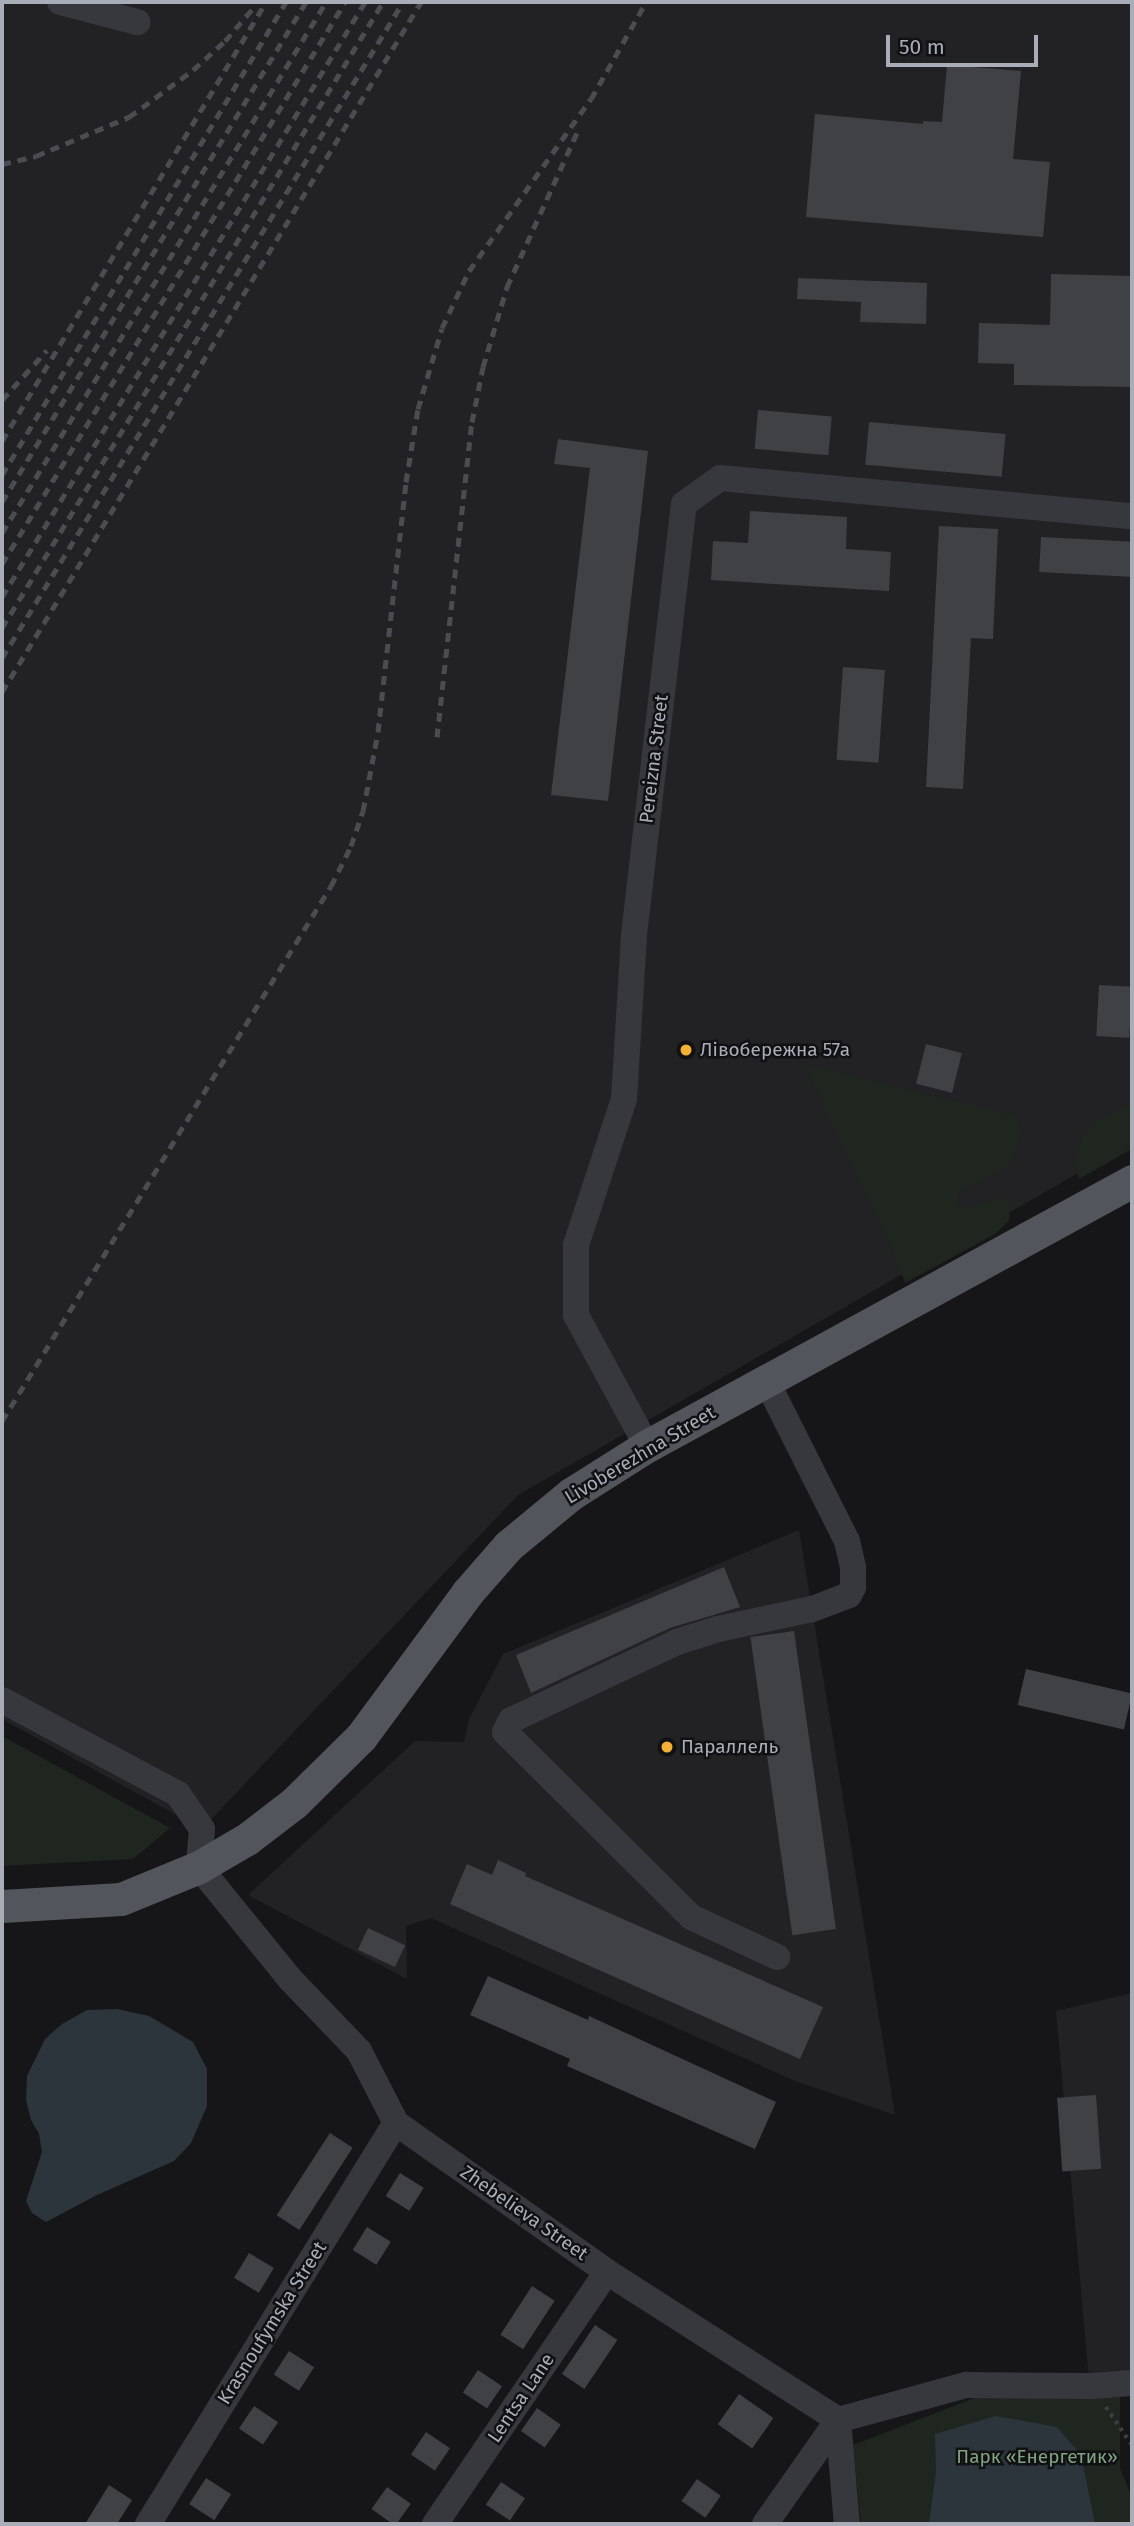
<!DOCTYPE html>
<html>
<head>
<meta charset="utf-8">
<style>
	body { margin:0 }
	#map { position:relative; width:1134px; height:2526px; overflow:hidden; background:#161618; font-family:"Fira Sans",sans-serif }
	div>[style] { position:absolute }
	.built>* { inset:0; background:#222225 }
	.green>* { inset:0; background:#1e261f }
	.water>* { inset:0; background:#2c353c }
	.building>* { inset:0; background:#404145; transform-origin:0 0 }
	.path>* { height:3.5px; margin-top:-1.75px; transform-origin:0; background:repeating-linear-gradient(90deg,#3d3f44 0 3.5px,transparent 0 8.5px) }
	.minor>* { height:26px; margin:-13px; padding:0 13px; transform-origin:13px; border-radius:13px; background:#37383d }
	.major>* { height:33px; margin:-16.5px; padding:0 16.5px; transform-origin:16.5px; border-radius:16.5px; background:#53555c }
	.rail>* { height:5px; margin-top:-2.5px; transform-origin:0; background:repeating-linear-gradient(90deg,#4a4c52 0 9px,transparent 0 16px) }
	.dots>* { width:19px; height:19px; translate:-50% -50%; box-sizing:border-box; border:4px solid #111113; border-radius:50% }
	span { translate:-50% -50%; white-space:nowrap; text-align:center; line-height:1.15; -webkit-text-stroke:5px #111113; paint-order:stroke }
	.street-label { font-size:19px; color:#a8adb8 }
	.poi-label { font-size:19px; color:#a8adb8 }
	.left { translate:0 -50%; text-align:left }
	.park-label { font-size:19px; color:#7fa381 }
	.frame { position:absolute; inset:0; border:4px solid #a8adb8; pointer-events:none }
	.scale { position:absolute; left:886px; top:35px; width:152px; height:32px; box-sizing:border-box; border:4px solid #a8adb8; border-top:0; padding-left:9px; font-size:21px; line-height:24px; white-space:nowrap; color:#a8adb8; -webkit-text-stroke:5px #111113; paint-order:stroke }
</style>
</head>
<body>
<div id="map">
	<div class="built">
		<i style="clip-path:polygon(2px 2px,1132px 2px,1132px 1142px,518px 1495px,202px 1829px,2px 1719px)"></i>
		<i style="clip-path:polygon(799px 1530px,895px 2115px,795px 2081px,431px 1918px,406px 1926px,407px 1979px,248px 1895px,415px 1741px,464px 1742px,469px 1719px,503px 1654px)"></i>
		<i style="clip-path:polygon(1132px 1993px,1132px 2377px,1089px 2380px,1056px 2011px)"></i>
	</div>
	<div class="green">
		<i style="clip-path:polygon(804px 1064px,1016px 1116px,1020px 1131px,1013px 1163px,999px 1172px,962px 1188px,958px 1197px,959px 1207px,969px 1208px,1006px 1196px,1010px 1203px,1009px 1221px,995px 1234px,905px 1283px,890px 1243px)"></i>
		<i style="clip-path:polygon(1132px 1105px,1132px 1149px,1079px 1179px,1074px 1165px,1082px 1135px,1096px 1121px)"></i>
		<i style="clip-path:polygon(2px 1736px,170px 1828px,133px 1859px,2px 1866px)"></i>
		<i style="clip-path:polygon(1003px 2387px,1120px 2393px,1120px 2468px,1132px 2498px,1132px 2524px,861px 2524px,853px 2445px)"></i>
	</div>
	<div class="water">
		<i style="clip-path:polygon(117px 2009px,149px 2016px,193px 2042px,207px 2069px,207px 2106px,191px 2143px,174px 2161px,97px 2195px,46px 2222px,32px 2213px,26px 2201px,42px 2152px,39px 2134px,31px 2120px,26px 2100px,27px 2076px,45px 2039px,62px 2024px,87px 2010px)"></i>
		<i style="clip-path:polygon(996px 2416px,1057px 2427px,1081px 2455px,1095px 2524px,929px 2524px,936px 2472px,935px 2434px)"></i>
	</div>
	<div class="building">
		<i style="clip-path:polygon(947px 65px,1021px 71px,1013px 159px,1050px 162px,1043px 237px,806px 217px,815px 114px,923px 124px,923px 121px,942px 122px)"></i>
		<i style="clip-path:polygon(1051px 274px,1132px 276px,1132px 387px,1014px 385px,1014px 364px,978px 363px,979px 323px,1050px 325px)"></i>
		<i style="clip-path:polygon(798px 278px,927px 283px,926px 324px,860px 322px,861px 302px,797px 299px)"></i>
		<i style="left:758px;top:410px;width:74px;height:39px;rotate:5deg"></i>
		<i style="left:869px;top:422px;width:137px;height:43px;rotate:5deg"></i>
		<i style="clip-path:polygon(558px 439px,648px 451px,608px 801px,551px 795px,590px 468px,554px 464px)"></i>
		<i style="clip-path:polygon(750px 511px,847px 517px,846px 549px,891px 552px,889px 591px,711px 580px,713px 541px,748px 543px)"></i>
		<i style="clip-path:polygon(939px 526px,998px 529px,993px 639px,971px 638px,963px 789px,926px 787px)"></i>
		<i style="left:1041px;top:537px;width:91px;height:35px;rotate:3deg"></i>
		<i style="left:843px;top:667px;width:42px;height:93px;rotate:4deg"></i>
		<i style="left:1099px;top:985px;width:33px;height:51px;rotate:3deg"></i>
		<i style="left:926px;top:1044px;width:37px;height:41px;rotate:14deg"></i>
		<i style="clip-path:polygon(724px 1567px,740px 1607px,670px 1628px,531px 1693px,516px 1655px)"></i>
		<i style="left:794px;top:1631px;width:301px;height:44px;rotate:82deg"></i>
		<i style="left:1026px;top:1669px;width:109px;height:37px;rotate:13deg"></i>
		<i style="clip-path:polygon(498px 1860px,526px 1873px,525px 1876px,823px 2007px,800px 2059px,450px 1904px,467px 1864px,492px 1875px)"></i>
		<i style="left:368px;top:1928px;width:41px;height:24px;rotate:25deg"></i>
		<i style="clip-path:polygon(488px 1976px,588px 2020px,589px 2016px,776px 2102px,755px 2149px,567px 2066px,570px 2059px,470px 2015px)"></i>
		<i style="left:1096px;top:2095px;width:74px;height:39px;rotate:86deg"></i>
		<i style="left:330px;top:2133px;width:27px;height:98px;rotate:33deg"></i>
		<i style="left:400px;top:2173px;width:28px;height:27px;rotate:32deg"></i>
		<i style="left:367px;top:2227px;width:28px;height:27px;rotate:32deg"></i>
		<i style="left:249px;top:2253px;width:29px;height:29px;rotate:31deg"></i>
		<i style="left:532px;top:2286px;width:27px;height:58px;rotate:33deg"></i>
		<i style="left:595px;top:2325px;width:27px;height:59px;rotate:34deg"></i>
		<i style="left:289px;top:2351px;width:30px;height:28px;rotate:33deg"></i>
		<i style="left:478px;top:2370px;width:29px;height:27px;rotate:34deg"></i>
		<i style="left:739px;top:2394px;width:42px;height:37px;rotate:35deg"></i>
		<i style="left:254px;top:2406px;width:29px;height:27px;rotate:34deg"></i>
		<i style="left:537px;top:2408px;width:29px;height:28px;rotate:35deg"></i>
		<i style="left:426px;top:2432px;width:29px;height:27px;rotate:34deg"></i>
		<i style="left:206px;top:2478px;width:30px;height:31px;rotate:33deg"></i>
		<i style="left:697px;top:2479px;width:29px;height:27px;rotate:35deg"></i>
		<i style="left:501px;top:2482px;width:29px;height:27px;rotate:34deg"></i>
		<i style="clip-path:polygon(109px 2485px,132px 2500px,117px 2524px,85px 2524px)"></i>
		<i style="left:387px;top:2487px;width:29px;height:27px;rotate:35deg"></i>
	</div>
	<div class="path">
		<i style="left:1106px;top:2407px;width:46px;rotate:55.6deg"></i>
	</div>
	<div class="minor">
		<i style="left:60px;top:2px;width:80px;rotate:14.6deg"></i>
		<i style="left:767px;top:1382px;width:178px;rotate:63.3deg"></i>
		<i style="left:847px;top:1541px;width:28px;rotate:77deg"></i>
		<i style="left:853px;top:1568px;width:19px;rotate:90deg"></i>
		<i style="left:853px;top:1587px;width:9px;rotate:117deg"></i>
		<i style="left:849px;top:1595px;width:40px;rotate:159deg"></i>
		<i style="left:812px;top:1609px;width:96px;rotate:168deg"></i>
		<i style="left:718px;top:1629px;width:43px;rotate:162.4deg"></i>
		<i style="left:677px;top:1642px;width:183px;rotate:154.8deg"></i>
		<i style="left:511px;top:1720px;width:13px;rotate:117deg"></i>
		<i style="left:505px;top:1732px;width:262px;rotate:44.8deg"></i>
		<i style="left:691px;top:1917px;width:95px;rotate:24.9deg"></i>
		<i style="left:647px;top:1446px;width:149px;rotate:-118.5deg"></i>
		<i style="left:576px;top:1315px;width:70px;rotate:-90deg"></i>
		<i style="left:576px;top:1245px;width:154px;rotate:-71.8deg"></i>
		<i style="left:624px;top:1099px;width:164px;rotate:-86.5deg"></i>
		<i style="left:634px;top:935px;width:434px;rotate:-83.4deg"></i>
		<i style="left:684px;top:504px;width:44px;rotate:-35.8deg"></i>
		<i style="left:720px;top:478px;width:414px;rotate:5.3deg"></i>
		<i style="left:2px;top:1700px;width:200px;rotate:28.1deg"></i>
		<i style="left:178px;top:1794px;width:42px;rotate:55.6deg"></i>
		<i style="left:202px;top:1829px;width:38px;rotate:95deg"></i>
		<i style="left:199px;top:1867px;width:144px;rotate:50.9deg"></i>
		<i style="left:290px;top:1979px;width:100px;rotate:46.2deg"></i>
		<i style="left:359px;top:2051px;width:81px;rotate:62.8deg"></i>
		<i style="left:396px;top:2123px;width:258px;rotate:35.2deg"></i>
		<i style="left:607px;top:2272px;width:274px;rotate:32.6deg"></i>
		<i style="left:838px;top:2420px;width:104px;rotate:85.1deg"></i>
		<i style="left:148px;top:2524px;width:471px;rotate:-58.3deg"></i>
		<i style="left:435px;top:2524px;width:305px;rotate:-55.7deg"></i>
		<i style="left:765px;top:2524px;width:127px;rotate:-54.9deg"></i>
		<i style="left:838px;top:2420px;width:133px;rotate:-15.3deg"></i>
		<i style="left:966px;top:2385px;width:126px;rotate:0.5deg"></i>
		<i style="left:1092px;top:2386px;width:40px;rotate:-4.3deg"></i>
	</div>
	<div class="major">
		<i style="left:2px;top:1906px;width:119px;rotate:-3.4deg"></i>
		<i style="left:121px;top:1899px;width:84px;rotate:-22.3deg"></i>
		<i style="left:199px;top:1867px;width:56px;rotate:-30.3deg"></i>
		<i style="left:247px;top:1839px;width:59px;rotate:-37.5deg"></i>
		<i style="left:294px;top:1803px;width:94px;rotate:-44.6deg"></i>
		<i style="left:361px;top:1737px;width:179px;rotate:-53.6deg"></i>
		<i style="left:467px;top:1593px;width:62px;rotate:-48.9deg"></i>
		<i style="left:508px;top:1546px;width:82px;rotate:-39.5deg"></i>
		<i style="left:571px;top:1494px;width:90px;rotate:-32.3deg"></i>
		<i style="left:647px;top:1446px;width:553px;rotate:-28.65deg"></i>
	</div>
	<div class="rail">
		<i style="left:2px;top:164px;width:35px;rotate:-13deg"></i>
		<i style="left:36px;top:156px;width:101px;rotate:-22.8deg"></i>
		<i style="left:129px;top:117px;width:79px;rotate:-36.3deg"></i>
		<i style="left:193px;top:70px;width:43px;rotate:-42.2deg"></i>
		<i style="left:225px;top:41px;width:45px;rotate:-49.5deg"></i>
		<i style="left:2px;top:400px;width:67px;rotate:-48deg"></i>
		<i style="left:2px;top:441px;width:512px;rotate:-58.98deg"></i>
		<i style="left:2px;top:475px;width:552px;rotate:-59.02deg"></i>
		<i style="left:2px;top:502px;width:585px;rotate:-58.7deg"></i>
		<i style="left:2px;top:533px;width:622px;rotate:-58.61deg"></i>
		<i style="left:2px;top:564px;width:658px;rotate:-58.6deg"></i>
		<i style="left:2px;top:597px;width:697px;rotate:-58.61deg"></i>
		<i style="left:2px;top:628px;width:733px;rotate:-58.67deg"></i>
		<i style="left:2px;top:658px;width:769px;rotate:-58.56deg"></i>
		<i style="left:2px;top:692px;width:807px;rotate:-58.73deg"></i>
		<i style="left:437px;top:737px;width:317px;rotate:-83.7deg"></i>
		<i style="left:472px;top:422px;width:56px;rotate:-78.7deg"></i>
		<i style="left:483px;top:367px;width:84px;rotate:-73.3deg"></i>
		<i style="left:507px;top:287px;width:175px;rotate:-65.6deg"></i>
		<i style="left:2px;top:1421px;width:628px;rotate:-58.41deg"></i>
		<i style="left:331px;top:886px;width:45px;rotate:-63.4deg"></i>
		<i style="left:351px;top:846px;width:37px;rotate:-71deg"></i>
		<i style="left:363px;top:811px;width:80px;rotate:-79.2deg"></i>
		<i style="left:378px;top:732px;width:252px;rotate:-83.6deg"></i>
		<i style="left:406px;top:482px;width:74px;rotate:-80.7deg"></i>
		<i style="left:418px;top:409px;width:84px;rotate:-73.5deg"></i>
		<i style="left:442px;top:328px;width:63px;rotate:-64.7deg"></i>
		<i style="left:469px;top:271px;width:211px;rotate:-54.7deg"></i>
		<i style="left:591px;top:99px;width:112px;rotate:-60.4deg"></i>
	</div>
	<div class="dots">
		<i style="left:686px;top:1050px;background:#f2b134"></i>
		<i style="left:667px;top:1747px;background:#f2b134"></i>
	</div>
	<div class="street-label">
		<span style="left:654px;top:759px;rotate:-83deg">Pereizna Street</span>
		<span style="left:640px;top:1455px;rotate:-31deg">Livoberezhna Street</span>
		<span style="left:524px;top:2213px;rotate:35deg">Zhebelieva Street</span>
		<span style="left:272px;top:2323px;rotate:-58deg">Krasnoufymska Street</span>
		<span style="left:521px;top:2398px;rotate:-56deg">Lentsa Lane</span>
	</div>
	<div class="poi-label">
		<span class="left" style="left:700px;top:1050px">Лівобережна 57а</span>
		<span class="left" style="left:681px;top:1747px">Параллель</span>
	</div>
	<div class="park-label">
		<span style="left:1037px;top:2457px">Парк «Енергетик»</span>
	</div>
	<div class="frame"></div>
	<div class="scale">50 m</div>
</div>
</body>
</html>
